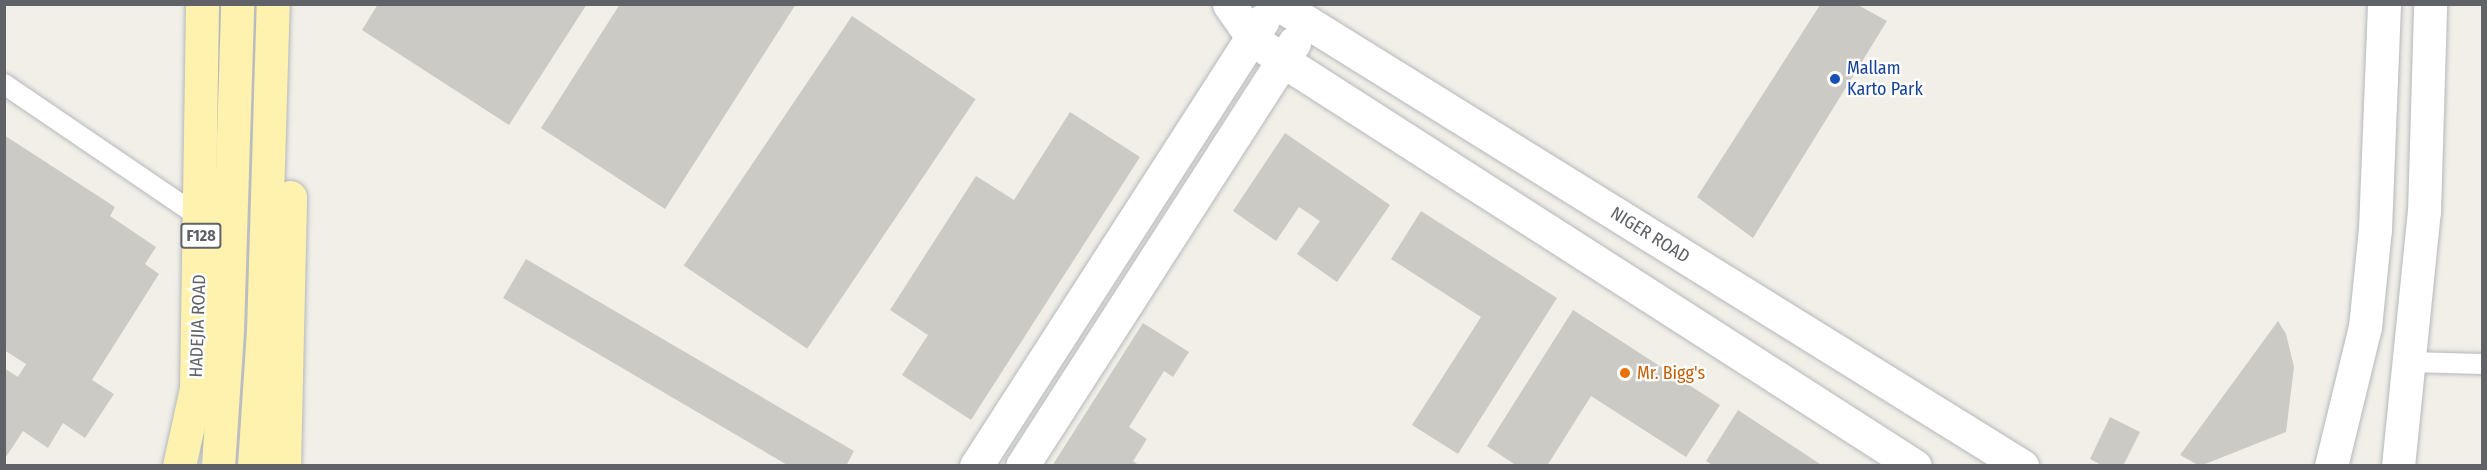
<!DOCTYPE html>
<html>
<head>
<meta charset="utf-8">
<style>
	body { margin:0 }
	#map { position:relative; width:2487px; height:470px; overflow:hidden; background:#f1efe8; font-family:"Fira Sans Condensed",sans-serif }
	div>[style] { position:absolute }
	.building>* { inset:0; background:#cccac5; transform-origin:0 0 }
	.roads { filter:drop-shadow(0 0 2px #b5b8bc) drop-shadow(0 0 2px #b5b8bc) }
	.service>* { height:20px; margin:-10px; padding:0 10px; transform-origin:10px; border-radius:10px; background:#fff }
	.minor>* { height:33px; margin:-16.5px; padding:0 16.5px; transform-origin:16.5px; border-radius:16.5px; background:#fff }
	.primary>* { height:33px; margin:-16.5px; padding:0 16.5px; transform-origin:16.5px; border-radius:16.5px; background:#fff2af }
	.dots>* { width:16px; height:16px; translate:-50% -50%; box-sizing:border-box; border:3px solid #fff; border-radius:50% }
	span { translate:-50% -50%; white-space:nowrap; text-align:center; line-height:1.15; -webkit-text-stroke:4.5px #fff; paint-order:stroke }
	.shield-label span { padding:2px 4px; background:#fff; border:2px solid; border-radius:4px; -webkit-text-stroke-width:0 }
	.shield-label { font-size:16px; color:#5f6368; font-weight:700 }
	.transit-label { font-size:18px; color:#164399 }
	.left { translate:0 -50%; text-align:left }
	.street-label { font-size:18px; color:#5f6368 }
	.food-label { font-size:18px; color:#c56008 }
	.frame { position:absolute; inset:0; border:6px solid #5f6368; pointer-events:none }
</style>
</head>
<body>
<div id="map">
	<div class="building">
		<i style="clip-path:polygon(378px 4px,587px 4px,509px 125px,362px 30px)"></i>
		<i style="clip-path:polygon(620px 4px,796px 4px,665px 209px,541px 128px)"></i>
		<i style="clip-path:polygon(1820px 5px,1858px 5px,1887px 21px,1753px 238px,1697px 197px)"></i>
		<i style="left:852px;top:16px;width:149px;height:301px;rotate:34deg"></i>
		<i style="clip-path:polygon(1070px 112px,1140px 157px,971px 420px,902px 375px,928px 335px,890px 310px,976px 176px,1014px 200px)"></i>
		<i style="clip-path:polygon(1285px 133px,1390px 205px,1337px 282px,1297px 254px,1320px 221px,1299px 207px,1276px 241px,1233px 211px)"></i>
		<i style="clip-path:polygon(4px 135px,115px 207px,110px 216px,156px 247px,145px 264px,159px 274px,92px 380px,114px 394px,85px 438px,63px 423px,48px 448px,23px 431px,4px 460px,4px 368px,18px 377px,26px 364px,4px 350px)"></i>
		<i style="clip-path:polygon(1421px 211px,1557px 298px,1458px 454px,1412px 425px,1481px 317px,1391px 259px)"></i>
		<i style="clip-path:polygon(526px 259px,854px 451px,846px 466px,789px 466px,503px 298px)"></i>
		<i style="clip-path:polygon(1573px 310px,1720px 405px,1686px 457px,1591px 396px,1547px 466px,1517px 466px,1487px 446px)"></i>
		<i style="clip-path:polygon(2278px 321px,2286px 334px,2294px 367px,2286px 432px,2200px 466px,2180px 455px)"></i>
		<i style="clip-path:polygon(1143px 323px,1189px 352px,1173px 377px,1164px 371px,1129px 427px,1147px 439px,1133px 461px,1140px 466px,1052px 466px)"></i>
		<i style="clip-path:polygon(1738px 410px,1823px 466px,1714px 466px,1706px 461px)"></i>
		<i style="clip-path:polygon(2110px 417px,2140px 432px,2123px 466px,2103px 466px,2090px 459px)"></i>
	</div>
	<div class="roads">
		<div class="service">
			<i style="left:4px;top:84px;width:238px;rotate:34.2deg"></i>
			<i style="left:2410px;top:362px;width:72px;rotate:1.6deg"></i>
		</div>
		<div class="minor">
			<i style="left:1229px;top:4px;width:44px;rotate:55.2deg"></i>
			<i style="left:1254px;top:40px;width:38px;rotate:35deg"></i>
			<i style="left:1285px;top:62px;width:748px;rotate:32.67deg"></i>
			<i style="left:1278px;top:4px;width:876px;rotate:31.84deg"></i>
			<i style="left:976px;top:466px;width:530px;rotate:-57.24deg"></i>
			<i style="left:1022px;top:466px;width:503px;rotate:-57.26deg"></i>
			<i style="left:2331px;top:466px;width:143px;rotate:-76.3deg"></i>
			<i style="left:2365px;top:327px;width:99px;rotate:-84.2deg"></i>
			<i style="left:2375px;top:229px;width:225px;rotate:-87.7deg"></i>
			<i style="left:2398px;top:466px;width:255px;rotate:-84.2deg"></i>
			<i style="left:2424px;top:212px;width:208px;rotate:-88.3deg"></i>
		</div>
		<div class="primary">
			<i style="left:179px;top:466px;width:79px;rotate:-77.6deg"></i>
			<i style="left:196px;top:389px;width:385px;rotate:-89.1deg"></i>
			<i style="left:218px;top:466px;width:136px;rotate:-86.2deg"></i>
			<i style="left:227px;top:330px;width:326px;rotate:-88.2deg"></i>
			<i style="left:254px;top:466px;width:134px;rotate:-86.2deg"></i>
			<i style="left:263px;top:332px;width:328px;rotate:-88.3deg"></i>
			<i style="left:284px;top:466px;width:269px;rotate:-88.7deg"></i>
		</div>
	</div>
	<div class="dots">
		<i style="left:1835px;top:79px;background:#1a4fb4"></i>
		<i style="left:1625px;top:373px;background:#e8710a"></i>
	</div>
	<div class="shield-label">
		<span style="left:201px;top:236px">F128</span>
	</div>
	<div class="transit-label">
		<span class="left" style="left:1847px;top:79px">Mallam<br>Karto Park</span>
	</div>
	<div class="street-label">
		<span style="left:1650px;top:235px;rotate:32deg">NIGER ROAD</span>
		<span style="left:198px;top:326px;rotate:-88deg">HADEJIA ROAD</span>
	</div>
	<div class="food-label">
		<span class="left" style="left:1637px;top:373px">Mr. Bigg's</span>
	</div>
	<div class="frame"></div>
</div>
</body>
</html>
